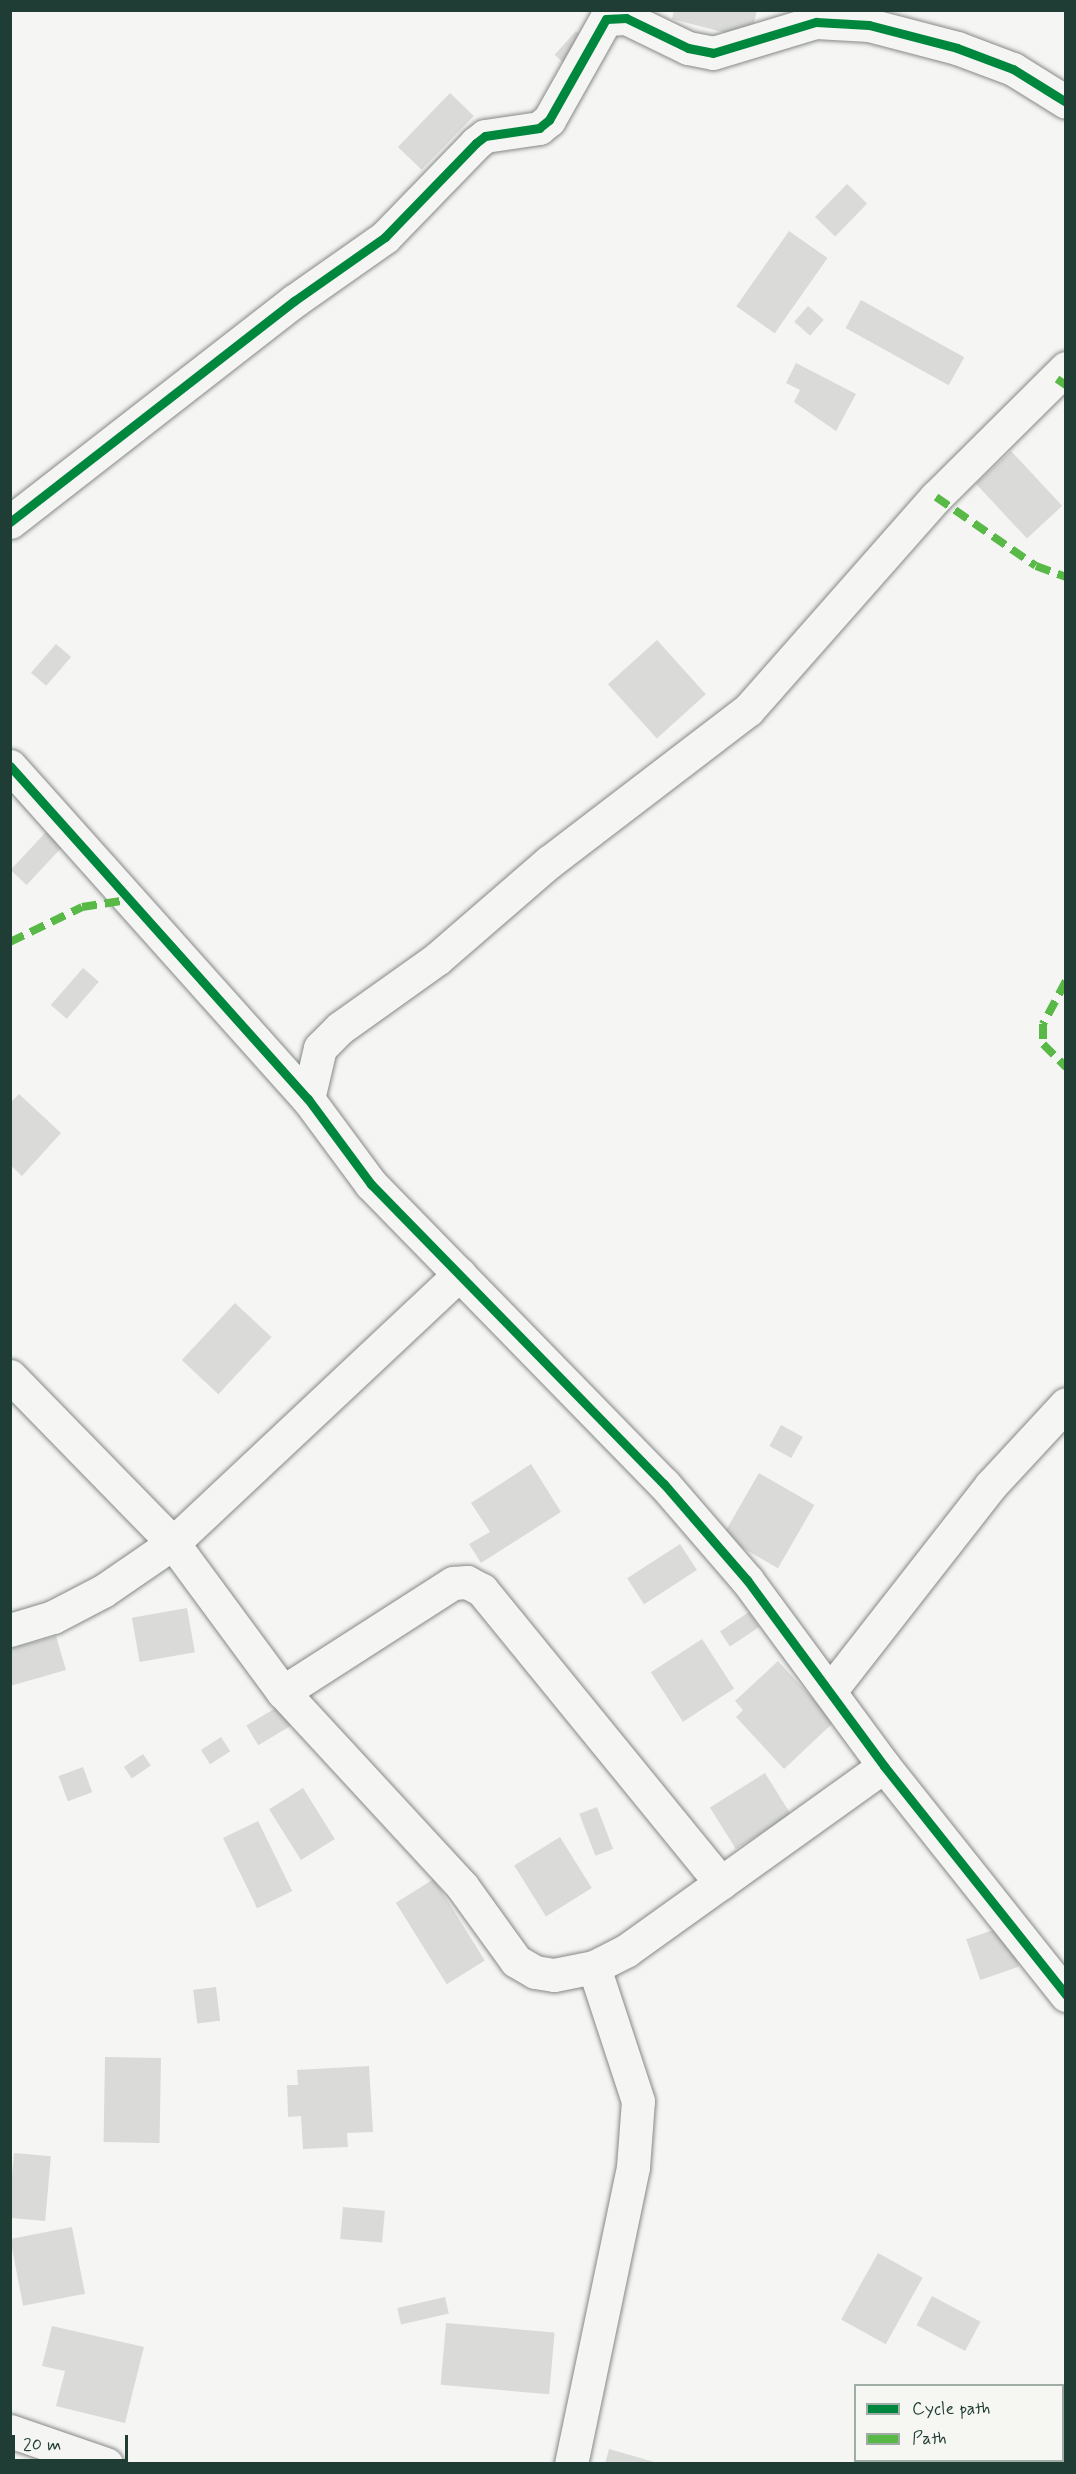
<!DOCTYPE html>
<html>
<head>
<meta charset="utf-8">
<style>
	body { margin:0 }
	#map { position:relative; width:1076px; height:2474px; overflow:hidden; background:#f5f5f3; font-family:Mynerve,sans-serif }
	div>[style] { position:absolute }
	.building>* { inset:0; background:#dadbd9; transform-origin:0 0 }
	.roads { filter:drop-shadow(0 0 2px #858a88) drop-shadow(0 0 2px #858a88) }
	.street>* { height:33px; margin:-16.5px; padding:0 16.5px; transform-origin:16.5px; border-radius:16.5px; background:#f5f5f3 }
	.quiet>* { height:8px; margin-top:-4px; transform-origin:0; background:repeating-linear-gradient(90deg,#58b947 0 15px,transparent 0 23px) }
	.cycleway>* { height:9px; margin:-4.5px; padding:0 4.5px; transform-origin:4.5px; border-radius:4.5px; background:#00873e }
	span { translate:-50% -50%; white-space:nowrap; text-align:center; line-height:1.15; -webkit-text-stroke:6px #f6f6f2; paint-order:stroke }
	.frame { position:absolute; inset:0; border:12px solid #1f3d34; pointer-events:none }
	.legend { position:absolute; left:854px; top:2384px; width:210px; height:78px; box-sizing:border-box; background:#f6f6f2; border:2px solid #a0aca6; margin:0; padding:8px 10px; list-style:none; font-size:18px; color:#1f3d34 }
	.legend li { display:flex; align-items:center; gap:12px; height:30px }
	.legend b { width:30px; border:2px solid #a0aca6 }
	.scale { position:absolute; left:12px; top:2435px; width:116px; height:27px; box-sizing:border-box; border:3px solid #1f3d34; border-top:0; padding-left:8px; font-size:18px; line-height:21px; white-space:nowrap; color:#1f3d34; -webkit-text-stroke:4px #f6f6f2; paint-order:stroke }
</style>
</head>
<body>
<div id="map">
	<div class="building">
		<i style="clip-path:polygon(674px 10px,757px 10px,750px 39px,672px 19px)"></i>
		<i style="left:576px;top:31px;width:15px;height:32px;rotate:42deg"></i>
		<i style="left:450px;top:93px;width:33px;height:75px;rotate:44deg"></i>
		<i style="left:847px;top:184px;width:28px;height:46px;rotate:44deg"></i>
		<i style="left:789px;top:231px;width:47px;height:92px;rotate:35deg"></i>
		<i style="left:861px;top:300px;width:118px;height:32px;rotate:29deg"></i>
		<i style="left:808px;top:306px;width:21px;height:21px;rotate:41deg"></i>
		<i style="clip-path:polygon(796px 363px,856px 394px,836px 431px,794px 402px,800px 390px,786px 383px)"></i>
		<i style="left:1011px;top:451px;width:75px;height:48px;rotate:47deg"></i>
		<i style="left:657px;top:640px;width:73px;height:66px;rotate:48deg"></i>
		<i style="left:56px;top:644px;width:20px;height:38px;rotate:41deg"></i>
		<i style="left:46px;top:832px;width:22px;height:52px;rotate:43deg"></i>
		<i style="left:83px;top:968px;width:21px;height:49px;rotate:41deg"></i>
		<i style="clip-path:polygon(19px 1094px,61px 1133px,22px 1176px,10px 1165px,10px 1103px)"></i>
		<i style="left:235px;top:1303px;width:50px;height:78px;rotate:43deg"></i>
		<i style="left:781px;top:1425px;width:25px;height:24px;rotate:29deg"></i>
		<i style="clip-path:polygon(531px 1464px,561px 1512px,481px 1563px,469px 1544px,490px 1532px,471px 1503px)"></i>
		<i style="left:759px;top:1473px;width:64px;height:73px;rotate:30deg"></i>
		<i style="left:680px;top:1544px;width:31px;height:63px;rotate:57deg"></i>
		<i style="left:187px;top:1608px;width:45px;height:56px;rotate:80deg"></i>
		<i style="left:749px;top:1612px;width:18px;height:35px;rotate:56deg"></i>
		<i style="clip-path:polygon(56px 1636px,66px 1670px,10px 1686px,10px 1649px)"></i>
		<i style="left:702px;top:1639px;width:59px;height:61px;rotate:57deg"></i>
		<i style="clip-path:polygon(778px 1661px,834px 1722px,784px 1769px,736px 1717px,743px 1710px,735px 1701px)"></i>
		<i style="left:279px;top:1706px;width:23px;height:38px;rotate:59deg"></i>
		<i style="left:221px;top:1737px;width:17px;height:24px;rotate:57deg"></i>
		<i style="left:143px;top:1754px;width:14px;height:23px;rotate:56deg"></i>
		<i style="left:83px;top:1767px;width:27px;height:26px;rotate:70deg"></i>
		<i style="left:765px;top:1773px;width:49px;height:65px;rotate:58deg"></i>
		<i style="left:303px;top:1788px;width:60px;height:40px;rotate:58deg"></i>
		<i style="left:597px;top:1807px;width:45px;height:19px;rotate:69deg"></i>
		<i style="left:258px;top:1821px;width:78px;height:39px;rotate:64deg"></i>
		<i style="left:560px;top:1837px;width:60px;height:54px;rotate:58deg"></i>
		<i style="left:434px;top:1879px;width:96px;height:45px;rotate:58deg"></i>
		<i style="left:1005px;top:1926px;width:43px;height:41px;rotate:71deg"></i>
		<i style="left:216px;top:1987px;width:34px;height:23px;rotate:83deg"></i>
		<i style="left:105px;top:2057px;width:56px;height:85px;rotate:1deg"></i>
		<i style="clip-path:polygon(369px 2066px,373px 2132px,347px 2133px,348px 2147px,303px 2149px,301px 2116px,288px 2117px,287px 2085px,298px 2085px,297px 2070px)"></i>
		<i style="left:14px;top:2153px;width:37px;height:65px;rotate:5deg"></i>
		<i style="left:343px;top:2207px;width:42px;height:32px;rotate:5deg"></i>
		<i style="left:72px;top:2227px;width:68px;height:63px;rotate:79deg"></i>
		<i style="left:878px;top:2253px;width:51px;height:76px;rotate:29deg"></i>
		<i style="left:932px;top:2296px;width:55px;height:33px;rotate:28deg"></i>
		<i style="left:445px;top:2297px;width:17px;height:49px;rotate:77deg"></i>
		<i style="left:446px;top:2323px;width:109px;height:62px;rotate:5deg"></i>
		<i style="clip-path:polygon(52px 2326px,144px 2347px,125px 2423px,56px 2406px,65px 2371px,42px 2366px)"></i>
		<i style="clip-path:polygon(609px 2449px,658px 2463px,658px 2464px,605px 2464px)"></i>
	</div>
	<div class="roads">
		<div class="street">
			<i style="left:10px;top:522px;width:360px;rotate:-37.9deg"></i>
			<i style="left:294px;top:301px;width:111px;rotate:-35.1deg"></i>
			<i style="left:385px;top:237px;width:131px;rotate:-45.9deg"></i>
			<i style="left:476px;top:143px;width:11px;rotate:-38deg"></i>
			<i style="left:485px;top:136px;width:55px;rotate:-8.4deg"></i>
			<i style="left:539px;top:128px;width:13px;rotate:-39deg"></i>
			<i style="left:549px;top:120px;width:116px;rotate:-60.6deg"></i>
			<i style="left:606px;top:19px;width:20px;rotate:-3deg"></i>
			<i style="left:626px;top:18px;width:69px;rotate:25.8deg"></i>
			<i style="left:688px;top:48px;width:25px;rotate:11deg"></i>
			<i style="left:713px;top:53px;width:108px;rotate:-16.8deg"></i>
			<i style="left:816px;top:22px;width:53px;rotate:3.2deg"></i>
			<i style="left:869px;top:25px;width:91px;rotate:14.6deg"></i>
			<i style="left:957px;top:48px;width:60px;rotate:20.6deg"></i>
			<i style="left:1013px;top:69px;width:62px;rotate:31.9deg"></i>
			<i style="left:10px;top:766px;width:447px;rotate:48.2deg"></i>
			<i style="left:308px;top:1099px;width:106px;rotate:53.5deg"></i>
			<i style="left:371px;top:1184px;width:419px;rotate:45.7deg"></i>
			<i style="left:664px;top:1484px;width:127px;rotate:49.2deg"></i>
			<i style="left:747px;top:1580px;width:231px;rotate:53.6deg"></i>
			<i style="left:884px;top:1766px;width:293px;rotate:51.5deg"></i>
			<i style="left:308px;top:1099px;width:52px;rotate:-76.8deg"></i>
			<i style="left:320px;top:1048px;width:28px;rotate:-45deg"></i>
			<i style="left:340px;top:1028px;width:120px;rotate:-35.5deg"></i>
			<i style="left:438px;top:958px;width:147px;rotate:-40.9deg"></i>
			<i style="left:549px;top:862px;width:250px;rotate:-37.4deg"></i>
			<i style="left:748px;top:710px;width:284px;rotate:-48.6deg"></i>
			<i style="left:936px;top:497px;width:183px;rotate:-44.8deg"></i>
			<i style="left:10px;top:1376px;width:233px;rotate:45.7deg"></i>
			<i style="left:173px;top:1543px;width:185px;rotate:53.6deg"></i>
			<i style="left:283px;top:1692px;width:264px;rotate:47.3deg"></i>
			<i style="left:462px;top:1886px;width:92px;rotate:54.2deg"></i>
			<i style="left:516px;top:1961px;width:22px;rotate:30deg"></i>
			<i style="left:535px;top:1972px;width:19px;rotate:9deg"></i>
			<i style="left:554px;top:1975px;width:41px;rotate:-11.3deg"></i>
			<i style="left:594px;top:1967px;width:37px;rotate:-27deg"></i>
			<i style="left:627px;top:1950px;width:316px;rotate:-35.6deg"></i>
			<i style="left:10px;top:1630px;width:45px;rotate:-16.8deg"></i>
			<i style="left:53px;top:1617px;width:56px;rotate:-27.5deg"></i>
			<i style="left:103px;top:1591px;width:85px;rotate:-34.4deg"></i>
			<i style="left:173px;top:1543px;width:393px;rotate:-43.2deg"></i>
			<i style="left:830px;top:1691px;width:261px;rotate:-52deg"></i>
			<i style="left:991px;top:1485px;width:110px;rotate:-47.2deg"></i>
			<i style="left:283px;top:1692px;width:202px;rotate:-32.7deg"></i>
			<i style="left:453px;top:1583px;width:14px;rotate:-4deg"></i>
			<i style="left:467px;top:1582px;width:17px;rotate:28deg"></i>
			<i style="left:482px;top:1590px;width:378px;rotate:50.8deg"></i>
			<i style="left:10px;top:2431px;width:102px;rotate:19deg"></i>
			<i style="left:571px;top:2464px;width:303px;rotate:-78.2deg"></i>
			<i style="left:633px;top:2167px;width:66px;rotate:-85.7deg"></i>
			<i style="left:638px;top:2101px;width:141px;rotate:-108.2deg"></i>
		</div>
	</div>
	<div class="quiet">
		<i style="left:1057px;top:379px;width:11px;rotate:34deg"></i>
		<i style="left:936px;top:497px;width:121px;rotate:34.6deg"></i>
		<i style="left:1036px;top:566px;width:32px;rotate:20deg"></i>
		<i style="left:10px;top:942px;width:80px;rotate:-25.9deg"></i>
		<i style="left:82px;top:907px;width:46px;rotate:-8.8deg"></i>
		<i style="left:1066px;top:981px;width:49px;rotate:118.1deg"></i>
		<i style="left:1043px;top:1024px;width:20px;rotate:90deg"></i>
		<i style="left:1043px;top:1044px;width:33px;rotate:45deg"></i>
	</div>
	<div class="cycleway">
		<i style="left:10px;top:522px;width:360px;rotate:-37.9deg"></i>
		<i style="left:294px;top:301px;width:111px;rotate:-35.1deg"></i>
		<i style="left:385px;top:237px;width:131px;rotate:-45.9deg"></i>
		<i style="left:476px;top:143px;width:11px;rotate:-38deg"></i>
		<i style="left:485px;top:136px;width:55px;rotate:-8.4deg"></i>
		<i style="left:539px;top:128px;width:13px;rotate:-39deg"></i>
		<i style="left:549px;top:120px;width:116px;rotate:-60.6deg"></i>
		<i style="left:606px;top:19px;width:20px;rotate:-3deg"></i>
		<i style="left:626px;top:18px;width:69px;rotate:25.8deg"></i>
		<i style="left:688px;top:48px;width:25px;rotate:11deg"></i>
		<i style="left:713px;top:53px;width:108px;rotate:-16.8deg"></i>
		<i style="left:816px;top:22px;width:53px;rotate:3.2deg"></i>
		<i style="left:869px;top:25px;width:91px;rotate:14.6deg"></i>
		<i style="left:957px;top:48px;width:60px;rotate:20.6deg"></i>
		<i style="left:1013px;top:69px;width:62px;rotate:31.9deg"></i>
		<i style="left:10px;top:766px;width:447px;rotate:48.2deg"></i>
		<i style="left:308px;top:1099px;width:106px;rotate:53.5deg"></i>
		<i style="left:371px;top:1184px;width:419px;rotate:45.7deg"></i>
		<i style="left:664px;top:1484px;width:127px;rotate:49.2deg"></i>
		<i style="left:747px;top:1580px;width:231px;rotate:53.6deg"></i>
		<i style="left:884px;top:1766px;width:293px;rotate:51.5deg"></i>
	</div>
	<div class="frame"></div>
	<ul class="legend">
	<li><b style="height:8px;background:#00873e"></b>Cycle path</li>
	<li><b style="height:8px;background:#58b947"></b>Path</li>
	</ul>
	<div class="scale">20 m</div>
</div>
</body>
</html>
